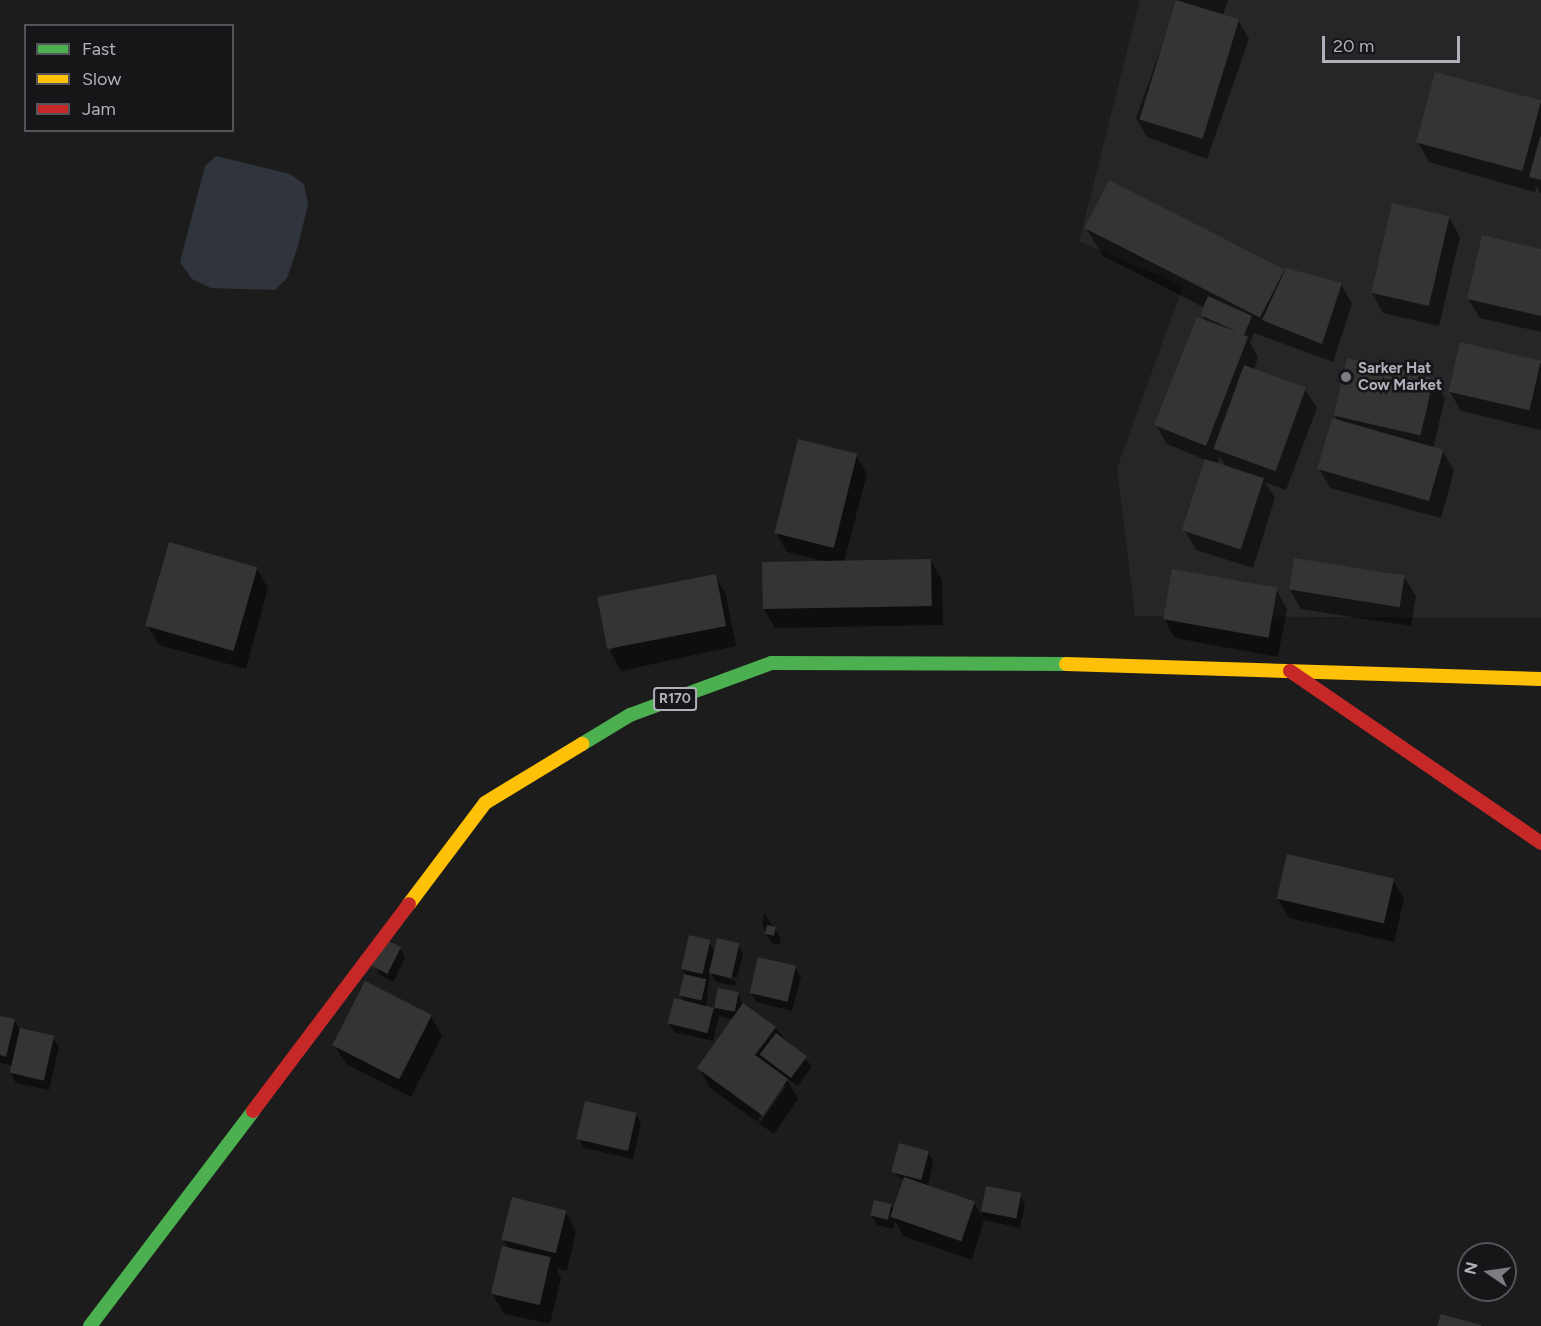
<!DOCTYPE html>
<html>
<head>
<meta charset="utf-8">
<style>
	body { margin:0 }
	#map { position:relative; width:1541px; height:1326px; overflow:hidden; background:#1c1c1c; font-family:Figtree,sans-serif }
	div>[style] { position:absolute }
	.built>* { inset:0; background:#262628 }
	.water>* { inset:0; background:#30353d }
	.shadow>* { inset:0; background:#0007 }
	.building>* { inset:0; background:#343434; transform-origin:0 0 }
	.fast>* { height:14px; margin:-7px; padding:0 7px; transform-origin:7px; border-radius:7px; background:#4caf50 }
	.slow>* { height:14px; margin:-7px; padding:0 7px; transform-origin:7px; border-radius:7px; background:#ffc107 }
	.jam>* { height:14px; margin:-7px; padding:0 7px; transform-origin:7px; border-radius:7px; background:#c62828 }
	.dots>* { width:16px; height:16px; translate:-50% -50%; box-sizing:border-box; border:3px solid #161618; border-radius:50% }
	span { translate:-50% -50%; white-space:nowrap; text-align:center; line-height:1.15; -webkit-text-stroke:5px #161618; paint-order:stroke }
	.shield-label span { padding:2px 4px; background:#161618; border:2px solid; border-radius:4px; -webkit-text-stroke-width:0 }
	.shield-label { font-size:14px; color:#afb1bb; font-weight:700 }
	.poi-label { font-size:15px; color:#afb1bb; font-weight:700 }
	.left { translate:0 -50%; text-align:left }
	.legend { position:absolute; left:24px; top:24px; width:210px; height:108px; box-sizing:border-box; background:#161618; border:2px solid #535459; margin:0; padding:8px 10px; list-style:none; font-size:18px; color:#afb1bb }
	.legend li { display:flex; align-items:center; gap:12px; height:30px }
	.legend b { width:30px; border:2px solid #535459 }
	.north { position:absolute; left:1457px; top:1242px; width:60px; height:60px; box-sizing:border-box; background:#161618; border:2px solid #535459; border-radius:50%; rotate:283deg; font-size:16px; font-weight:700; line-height:24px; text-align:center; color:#afb1bb }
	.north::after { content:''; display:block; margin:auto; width:21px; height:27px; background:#7c7d83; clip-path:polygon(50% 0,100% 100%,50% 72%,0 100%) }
	.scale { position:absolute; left:1322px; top:36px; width:138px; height:27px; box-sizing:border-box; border:3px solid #afb1bb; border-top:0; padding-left:8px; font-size:18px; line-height:21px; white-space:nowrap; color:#afb1bb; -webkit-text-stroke:4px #161618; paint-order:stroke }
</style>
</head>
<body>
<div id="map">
	<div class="built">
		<i style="clip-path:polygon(1140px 0,1541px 0,1541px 618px,1135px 616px,1117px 468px,1183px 286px,1079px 241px)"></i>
	</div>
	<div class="water">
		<i style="clip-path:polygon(216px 156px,290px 174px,304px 184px,308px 204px,298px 246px,287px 278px,275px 290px,211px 288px,192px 279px,180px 262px,205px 166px)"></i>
	</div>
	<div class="shadow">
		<i style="clip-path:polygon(1178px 0,1228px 0,1223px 15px,1238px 20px,1249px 39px,1207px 159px,1147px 137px,1136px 118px)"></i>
		<i style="clip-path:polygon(1436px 74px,1541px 102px,1541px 194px,1536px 186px,1535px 192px,1429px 162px,1418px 143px)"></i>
		<i style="clip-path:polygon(1449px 217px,1460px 237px,1439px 326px,1383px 313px,1372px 293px)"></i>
		<i style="clip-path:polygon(evenodd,1086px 228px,1341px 284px,1352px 304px,1333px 362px,1254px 333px,1250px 343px,1258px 357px,1254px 370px,1305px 389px,1317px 408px,1286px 490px,1265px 482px,1275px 498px,1253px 568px,1196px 550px,1185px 531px,1206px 460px,1167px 444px,1156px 425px,1206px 322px,1202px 315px,1205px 308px,1103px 256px,1086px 228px,1220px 457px,1226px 467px,1217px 465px,1220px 457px)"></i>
		<i style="clip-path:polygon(1541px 250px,1541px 332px,1480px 318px,1468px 299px)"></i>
		<i style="clip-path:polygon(1541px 363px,1541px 430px,1461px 411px,1450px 392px)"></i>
		<i style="clip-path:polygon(1433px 379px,1445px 398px,1433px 449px,1443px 451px,1454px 471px,1441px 518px,1330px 488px,1319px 468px,1339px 422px,1335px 416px)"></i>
		<i style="clip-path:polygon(856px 455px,867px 474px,844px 562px,931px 560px,942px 580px,943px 625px,775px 628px,764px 609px,823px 561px,787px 552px,776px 533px)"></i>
		<i style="clip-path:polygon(257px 569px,268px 588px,246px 669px,159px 645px,148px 626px)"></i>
		<i style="clip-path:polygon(715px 576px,726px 595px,736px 646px,621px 671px,610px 651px)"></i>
		<i style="clip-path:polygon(1404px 577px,1416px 596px,1411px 626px,1301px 609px,1290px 590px)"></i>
		<i style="clip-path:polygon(1276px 589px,1287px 609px,1278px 657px,1175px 638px,1164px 619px)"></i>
		<i style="clip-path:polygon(1393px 880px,1404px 899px,1394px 942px,1289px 918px,1278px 899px)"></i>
		<i style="clip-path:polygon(764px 913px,781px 938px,779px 945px,772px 943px,766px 934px,762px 922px)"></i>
		<i style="clip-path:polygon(evenodd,709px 942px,715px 952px,738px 945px,743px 954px,737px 978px,715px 973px,736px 981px,735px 986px,716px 982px,710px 972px,706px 1007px,715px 1010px,720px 989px,738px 994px,743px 1005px,775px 1028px,812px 1066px,798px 1086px,786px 1078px,798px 1099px,774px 1134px,710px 1088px,699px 1068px,733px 1020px,719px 1016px,713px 1041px,674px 1032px,669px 1023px,685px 1002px,681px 995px,685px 974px,682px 968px,709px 942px,782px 1086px,786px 1086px,760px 1123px,757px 1121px,782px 1086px)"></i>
		<i style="clip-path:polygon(400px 948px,405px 958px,393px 982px,380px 975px,375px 966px)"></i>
		<i style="clip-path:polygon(795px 967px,801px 977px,792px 1011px,756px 1002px,751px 993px)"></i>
		<i style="clip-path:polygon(431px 1016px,442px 1036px,411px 1097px,346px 1064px,334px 1045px)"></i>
		<i style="clip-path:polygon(0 1017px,14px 1020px,21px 1032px,53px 1038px,59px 1047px,49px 1090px,16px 1083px,11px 1073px,13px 1066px,0 1063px)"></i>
		<i style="clip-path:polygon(636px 1114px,641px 1124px,633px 1159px,584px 1148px,578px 1138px)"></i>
		<i style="clip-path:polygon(928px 1152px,933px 1162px,928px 1187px,974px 1203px,981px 1215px,987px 1187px,1020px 1195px,1025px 1204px,1020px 1228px,984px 1220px,972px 1260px,903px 1236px,895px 1221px,893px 1229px,877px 1225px,872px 1216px,891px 1205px,894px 1211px,904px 1182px,894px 1172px)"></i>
		<i style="clip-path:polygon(565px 1211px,576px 1231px,567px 1271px,556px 1268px,561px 1278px,550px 1324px,504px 1314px,493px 1294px,509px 1249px,504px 1240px)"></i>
	</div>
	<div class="building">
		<i style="left:1176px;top:0;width:66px;height:125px;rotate:17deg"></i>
		<i style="left:1435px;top:72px;width:110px;height:73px;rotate:15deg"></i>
		<i style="clip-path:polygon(1540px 137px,1541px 137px,1541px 180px,1529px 177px)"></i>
		<i style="left:1109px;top:180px;width:197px;height:54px;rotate:27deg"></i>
		<i style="left:1392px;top:203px;width:59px;height:92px;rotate:13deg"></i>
		<i style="clip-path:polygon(1482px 235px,1541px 249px,1541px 316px,1467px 299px)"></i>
		<i style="clip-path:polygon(1286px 268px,1342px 283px,1322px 344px,1262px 320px)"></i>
		<i style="clip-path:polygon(1208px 296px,1252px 316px,1244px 335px,1248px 337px,1206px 446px,1154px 425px,1197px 317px,1238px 332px,1200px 315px)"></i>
		<i style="left:1460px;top:342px;width:83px;height:51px;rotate:13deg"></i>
		<i style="left:1347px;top:358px;width:89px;height:59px;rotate:13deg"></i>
		<i style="left:1244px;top:365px;width:66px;height:89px;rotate:20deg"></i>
		<i style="left:1332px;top:418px;width:116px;height:53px;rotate:16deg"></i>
		<i style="left:798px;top:439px;width:61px;height:97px;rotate:14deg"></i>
		<i style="left:1205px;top:459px;width:62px;height:75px;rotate:18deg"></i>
		<i style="left:169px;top:542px;width:92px;height:87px;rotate:16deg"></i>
		<i style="left:1294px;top:558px;width:112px;height:32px;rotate:9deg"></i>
		<i style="left:931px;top:559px;width:47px;height:169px;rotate:89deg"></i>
		<i style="left:1172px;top:569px;width:107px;height:51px;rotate:10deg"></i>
		<i style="left:716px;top:574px;width:53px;height:121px;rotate:79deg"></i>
		<i style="left:1287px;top:854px;width:110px;height:46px;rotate:13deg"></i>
		<i style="left:767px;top:925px;width:9px;height:9px;rotate:13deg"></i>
		<i style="left:689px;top:935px;width:22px;height:35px;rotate:13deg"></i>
		<i style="left:717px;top:938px;width:23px;height:36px;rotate:13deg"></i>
		<i style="left:385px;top:939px;width:18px;height:30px;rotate:27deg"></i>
		<i style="left:758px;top:957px;width:39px;height:37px;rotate:13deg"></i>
		<i style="left:684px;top:974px;width:23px;height:22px;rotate:13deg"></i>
		<i style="left:365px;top:981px;width:75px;height:72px;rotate:27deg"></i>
		<i style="left:718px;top:988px;width:21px;height:20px;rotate:11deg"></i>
		<i style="left:674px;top:998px;width:41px;height:26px;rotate:14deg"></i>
		<i style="clip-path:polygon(743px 1003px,776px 1027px,755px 1055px,788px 1079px,763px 1116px,697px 1068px)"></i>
		<i style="clip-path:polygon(0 1016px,15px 1019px,6px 1057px,0 1055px)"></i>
		<i style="left:20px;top:1028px;width:35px;height:46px;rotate:13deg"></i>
		<i style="left:776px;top:1033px;width:39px;height:27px;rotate:37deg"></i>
		<i style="left:585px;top:1101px;width:53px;height:39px;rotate:13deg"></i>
		<i style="left:899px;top:1143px;width:31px;height:30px;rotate:15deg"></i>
		<i style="left:904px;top:1177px;width:75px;height:42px;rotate:19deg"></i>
		<i style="left:986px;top:1186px;width:36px;height:26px;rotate:11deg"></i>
		<i style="left:512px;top:1197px;width:56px;height:44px;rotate:14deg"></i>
		<i style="left:874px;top:1200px;width:18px;height:16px;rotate:13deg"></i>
		<i style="left:502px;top:1246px;width:50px;height:49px;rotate:13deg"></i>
		<i style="clip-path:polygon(1441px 1314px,1481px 1325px,1481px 1326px,1437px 1326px)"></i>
	</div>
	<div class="fast">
		<i style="left:582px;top:744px;width:56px;rotate:-31.1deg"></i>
		<i style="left:630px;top:715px;width:150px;rotate:-20.2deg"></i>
		<i style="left:771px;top:663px;width:295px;rotate:0.2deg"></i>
		<i style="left:90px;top:1326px;width:270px;rotate:-52.8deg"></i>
	</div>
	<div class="slow">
		<i style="left:1066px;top:664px;width:475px;rotate:1.8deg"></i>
		<i style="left:409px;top:904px;width:126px;rotate:-53deg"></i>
		<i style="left:485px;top:803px;width:114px;rotate:-31.3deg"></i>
	</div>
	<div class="jam">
		<i style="left:1290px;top:671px;width:304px;rotate:34.4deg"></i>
		<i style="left:253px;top:1111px;width:259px;rotate:-53deg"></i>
	</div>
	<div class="dots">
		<i style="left:1346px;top:377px;background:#7c7d83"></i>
	</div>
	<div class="shield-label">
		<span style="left:675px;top:699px">R170</span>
	</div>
	<div class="poi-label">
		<span class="left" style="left:1358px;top:377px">Sarker Hat<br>Cow Market</span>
	</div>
	<ul class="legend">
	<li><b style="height:8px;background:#4caf50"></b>Fast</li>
	<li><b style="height:8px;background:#ffc107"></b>Slow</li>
	<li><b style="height:8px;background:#c62828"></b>Jam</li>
	</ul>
	<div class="north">N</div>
	<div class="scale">20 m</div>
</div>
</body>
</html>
